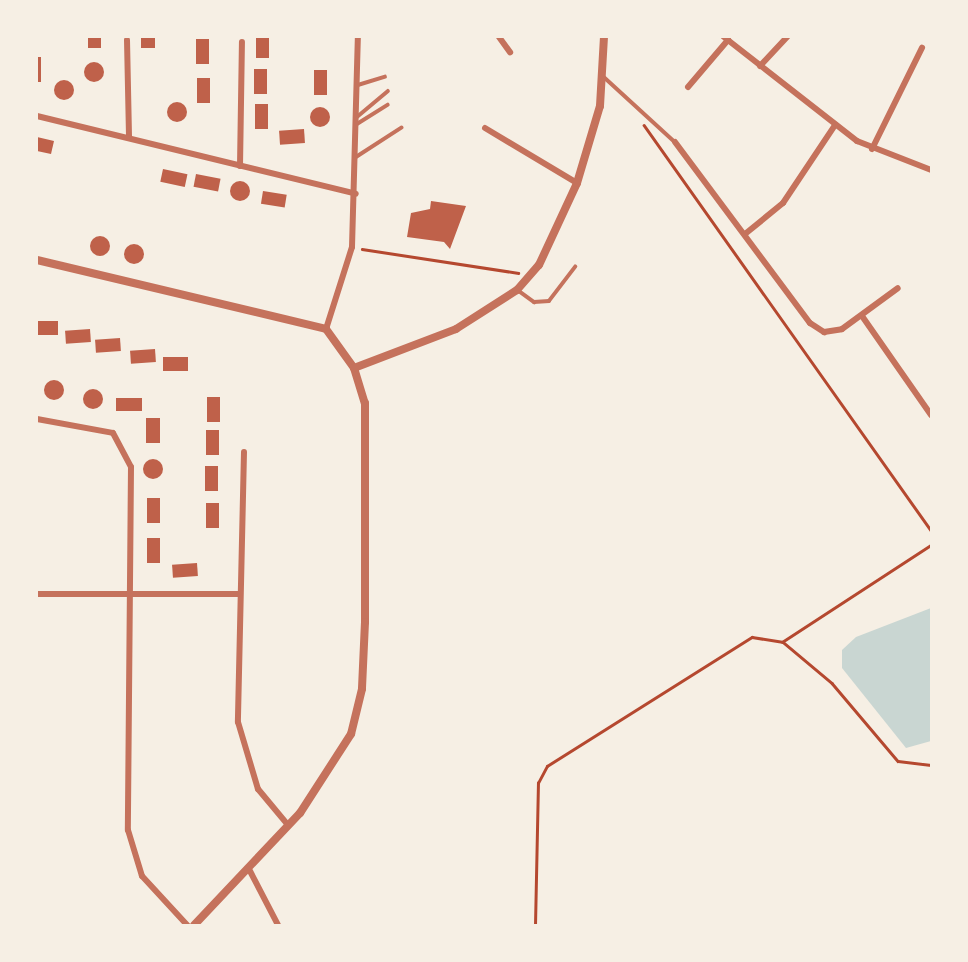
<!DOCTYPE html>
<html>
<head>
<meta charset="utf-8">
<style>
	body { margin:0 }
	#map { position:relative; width:968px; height:962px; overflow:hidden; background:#f6efe4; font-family:Signika,sans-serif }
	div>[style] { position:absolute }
	.water>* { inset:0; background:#c9d6d2 }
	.building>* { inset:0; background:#bf614a; transform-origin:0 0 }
	.round { border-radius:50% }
	.path>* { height:2.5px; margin:-1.25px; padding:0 1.25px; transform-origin:1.25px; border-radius:1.25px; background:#b5482f }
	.service>* { height:3.5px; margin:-1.75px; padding:0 1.75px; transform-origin:1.75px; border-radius:1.75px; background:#c5725c }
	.minor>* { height:6px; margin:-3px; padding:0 3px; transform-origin:3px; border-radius:3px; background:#c5725c }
	.tertiary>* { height:8px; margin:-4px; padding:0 4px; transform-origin:4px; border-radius:4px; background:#c5725c }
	span { translate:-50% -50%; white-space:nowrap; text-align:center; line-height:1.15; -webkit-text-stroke:6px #f6efe4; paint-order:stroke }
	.frame { position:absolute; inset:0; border:38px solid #f6efe4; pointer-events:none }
</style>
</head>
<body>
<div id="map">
	<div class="water">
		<i style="clip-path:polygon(931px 608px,931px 741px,906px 748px,842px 668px,842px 650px,856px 637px)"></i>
	</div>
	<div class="building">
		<i style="left:88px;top:37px;width:13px;height:11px"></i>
		<i style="left:141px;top:37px;width:14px;height:11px"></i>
		<i style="left:256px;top:37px;width:13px;height:21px"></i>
		<i style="left:196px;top:39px;width:13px;height:25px"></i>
		<i style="left:37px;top:57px;width:4px;height:25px"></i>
		<i class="round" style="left:84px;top:62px;width:20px;height:20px"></i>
		<i style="left:254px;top:69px;width:13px;height:25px"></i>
		<i style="left:314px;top:70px;width:13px;height:25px"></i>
		<i style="left:197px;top:78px;width:13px;height:25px"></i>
		<i class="round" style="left:54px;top:80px;width:20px;height:20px"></i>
		<i class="round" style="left:167px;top:102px;width:20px;height:20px"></i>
		<i style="left:255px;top:104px;width:13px;height:25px"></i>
		<i class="round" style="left:310px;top:107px;width:20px;height:20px"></i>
		<i style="left:304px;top:129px;width:14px;height:25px;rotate:86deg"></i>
		<i style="clip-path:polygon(37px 137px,54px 141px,51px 154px,37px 151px)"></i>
		<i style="left:163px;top:169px;width:25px;height:13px;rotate:12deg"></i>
		<i style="left:196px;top:174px;width:25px;height:13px;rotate:11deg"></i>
		<i class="round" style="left:230px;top:181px;width:20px;height:20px"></i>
		<i style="left:263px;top:191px;width:24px;height:13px;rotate:9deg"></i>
		<i style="clip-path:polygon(431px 201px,466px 206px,450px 249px,444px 242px,407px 237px,411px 213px,430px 209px)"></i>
		<i class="round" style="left:90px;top:236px;width:20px;height:20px"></i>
		<i class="round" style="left:124px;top:244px;width:20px;height:20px"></i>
		<i style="left:58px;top:321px;width:14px;height:21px;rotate:90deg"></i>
		<i style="left:90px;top:329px;width:13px;height:25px;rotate:86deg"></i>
		<i style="left:120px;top:338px;width:13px;height:25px;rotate:86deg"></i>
		<i style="left:155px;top:349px;width:13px;height:25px;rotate:86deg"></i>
		<i style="left:188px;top:357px;width:14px;height:25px;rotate:90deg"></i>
		<i class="round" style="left:44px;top:380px;width:20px;height:20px"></i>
		<i class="round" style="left:83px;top:389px;width:20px;height:20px"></i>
		<i style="left:207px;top:397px;width:13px;height:25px"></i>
		<i style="left:142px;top:398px;width:13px;height:26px;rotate:90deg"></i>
		<i style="left:146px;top:418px;width:14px;height:25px"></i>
		<i style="left:206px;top:430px;width:13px;height:25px"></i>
		<i class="round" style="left:143px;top:459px;width:20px;height:20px"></i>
		<i style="left:205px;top:466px;width:13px;height:25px"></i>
		<i style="left:147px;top:498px;width:13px;height:25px"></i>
		<i style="left:206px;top:503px;width:13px;height:25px"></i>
		<i style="left:147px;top:538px;width:13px;height:25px"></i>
		<i style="left:197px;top:563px;width:13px;height:25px;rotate:86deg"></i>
	</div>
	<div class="path">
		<i style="left:644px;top:125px;width:497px;rotate:54.7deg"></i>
		<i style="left:362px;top:249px;width:158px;rotate:8.7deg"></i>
		<i style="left:783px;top:642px;width:64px;rotate:39.9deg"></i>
		<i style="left:832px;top:683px;width:102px;rotate:49.8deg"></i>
		<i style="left:898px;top:761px;width:33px;rotate:7deg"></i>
		<i style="left:535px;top:925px;width:142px;rotate:-88.8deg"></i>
		<i style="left:538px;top:783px;width:19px;rotate:-62deg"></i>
		<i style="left:547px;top:766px;width:242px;rotate:-32.2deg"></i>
		<i style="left:752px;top:637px;width:30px;rotate:9deg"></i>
		<i style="left:782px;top:642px;width:178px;rotate:-33.1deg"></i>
	</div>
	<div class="service">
		<i style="left:603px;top:76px;width:98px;rotate:42.5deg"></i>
		<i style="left:358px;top:85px;width:28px;rotate:-17deg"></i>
		<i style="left:357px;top:117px;width:40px;rotate:-40deg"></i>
		<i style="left:357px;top:124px;width:36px;rotate:-32deg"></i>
		<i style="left:356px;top:157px;width:54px;rotate:-32.8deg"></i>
		<i style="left:519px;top:291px;width:19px;rotate:36deg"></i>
		<i style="left:534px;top:302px;width:15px;rotate:-4deg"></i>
		<i style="left:549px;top:301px;width:43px;rotate:-52.6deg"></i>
	</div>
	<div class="minor">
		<i style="left:499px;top:37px;width:19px;rotate:54deg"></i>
		<i style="left:724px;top:37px;width:169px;rotate:38deg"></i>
		<i style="left:857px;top:141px;width:79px;rotate:21.4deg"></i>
		<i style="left:127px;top:40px;width:96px;rotate:88.8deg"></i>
		<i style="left:760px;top:66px;width:40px;rotate:-47deg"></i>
		<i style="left:688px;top:87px;width:62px;rotate:-49.6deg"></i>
		<i style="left:37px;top:116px;width:328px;rotate:13.7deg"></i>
		<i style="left:485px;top:128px;width:107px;rotate:30.9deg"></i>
		<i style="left:675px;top:142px;width:226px;rotate:53.3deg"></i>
		<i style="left:810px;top:323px;width:17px;rotate:33deg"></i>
		<i style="left:824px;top:332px;width:18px;rotate:-9deg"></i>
		<i style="left:842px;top:329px;width:69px;rotate:-36.2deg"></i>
		<i style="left:872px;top:149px;width:113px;rotate:-63.7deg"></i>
		<i style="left:240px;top:166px;width:124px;rotate:-89.1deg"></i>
		<i style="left:745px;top:234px;width:49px;rotate:-39.2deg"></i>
		<i style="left:783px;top:203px;width:94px;rotate:-56.3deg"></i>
		<i style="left:862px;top:316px;width:121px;rotate:55.1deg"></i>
		<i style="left:326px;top:329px;width:86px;rotate:-72.4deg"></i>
		<i style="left:352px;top:247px;width:210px;rotate:-88.4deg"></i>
		<i style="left:37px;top:419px;width:77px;rotate:10.4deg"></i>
		<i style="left:113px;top:433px;width:38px;rotate:62deg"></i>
		<i style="left:131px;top:467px;width:363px;rotate:90.5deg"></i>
		<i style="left:128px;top:830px;width:48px;rotate:73.1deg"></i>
		<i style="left:142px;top:876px;width:67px;rotate:47.4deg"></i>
		<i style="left:244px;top:452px;width:270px;rotate:91.3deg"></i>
		<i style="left:238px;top:722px;width:70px;rotate:73.4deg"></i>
		<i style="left:258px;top:789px;width:47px;rotate:50.2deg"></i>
		<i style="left:37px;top:594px;width:201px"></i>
		<i style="left:250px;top:871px;width:61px;rotate:62.6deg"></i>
	</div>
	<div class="tertiary">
		<i style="left:37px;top:260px;width:297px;rotate:13.4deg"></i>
		<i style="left:326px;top:329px;width:48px;rotate:54.3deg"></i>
		<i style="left:354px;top:368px;width:37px;rotate:73deg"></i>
		<i style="left:365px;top:403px;width:219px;rotate:90deg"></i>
		<i style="left:365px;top:622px;width:67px;rotate:92.6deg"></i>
		<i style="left:362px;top:689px;width:46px;rotate:103.7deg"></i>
		<i style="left:351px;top:734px;width:94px;rotate:122.8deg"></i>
		<i style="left:300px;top:813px;width:154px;rotate:133.4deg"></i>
		<i style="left:354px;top:368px;width:109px;rotate:-20.9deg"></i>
		<i style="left:456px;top:329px;width:72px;rotate:-32.6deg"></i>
		<i style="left:517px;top:290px;width:33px;rotate:-49deg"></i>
		<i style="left:539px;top:265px;width:90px;rotate:-65.1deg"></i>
		<i style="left:577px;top:183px;width:80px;rotate:-73.4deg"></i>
		<i style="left:600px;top:106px;width:69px;rotate:-86.7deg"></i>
	</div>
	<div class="frame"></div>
</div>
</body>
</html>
